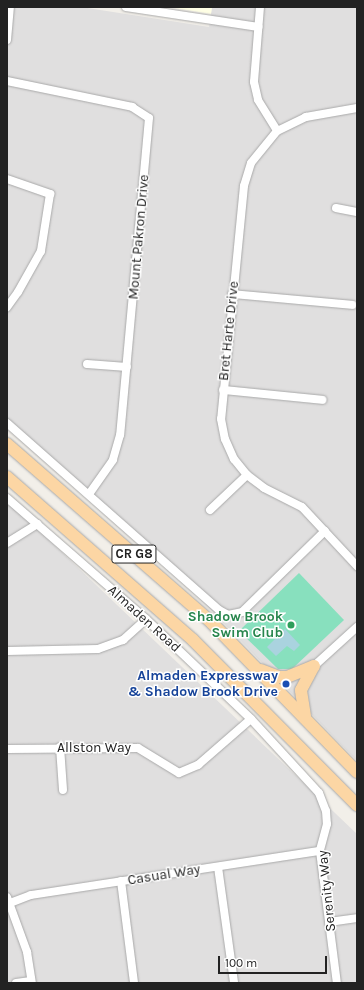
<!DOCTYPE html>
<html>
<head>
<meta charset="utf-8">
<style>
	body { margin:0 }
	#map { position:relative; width:364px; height:990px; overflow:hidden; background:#f2efe9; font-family:Karla,sans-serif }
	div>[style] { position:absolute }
	.residential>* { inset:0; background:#e0dfdf }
	.education>* { inset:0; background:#ffffe5 }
	.pitch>* { inset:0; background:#88e0be }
	.water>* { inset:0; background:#aad3df }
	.roads { filter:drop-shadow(0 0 1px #a9a9a9) drop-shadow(0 0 1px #a9a9a9) }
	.street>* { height:8px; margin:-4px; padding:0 4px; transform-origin:4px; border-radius:4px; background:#fff }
	.primary>* { height:12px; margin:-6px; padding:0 6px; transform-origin:6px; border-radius:6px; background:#fcd6a4 }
	.dots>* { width:11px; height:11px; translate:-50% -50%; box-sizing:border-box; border:2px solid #fff; border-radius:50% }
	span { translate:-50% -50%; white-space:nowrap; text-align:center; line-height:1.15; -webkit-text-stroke:3px #fff; paint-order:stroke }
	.shield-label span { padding:1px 3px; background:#fff; border:1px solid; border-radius:3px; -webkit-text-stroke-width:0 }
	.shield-label { font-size:13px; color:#222; font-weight:700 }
	.street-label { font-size:14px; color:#222 }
	.leisure-label { font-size:14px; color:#27864d; font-weight:700 }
	.right { translate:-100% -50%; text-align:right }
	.transit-label { font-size:14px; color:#164399; font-weight:700 }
	.frame { position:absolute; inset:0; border:8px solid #222; pointer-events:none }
	.scale { position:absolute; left:218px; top:956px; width:109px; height:18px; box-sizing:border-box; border:2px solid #222; border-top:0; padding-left:5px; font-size:12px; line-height:14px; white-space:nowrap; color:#222; -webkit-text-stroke:3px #fff; paint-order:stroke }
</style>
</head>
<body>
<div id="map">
	<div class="residential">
		<i style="clip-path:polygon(7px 7px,81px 7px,209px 27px,212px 7px,357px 7px,357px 761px,127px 523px,7px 427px)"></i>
		<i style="clip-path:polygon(7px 500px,357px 834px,357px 983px,7px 983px)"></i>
	</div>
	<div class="education">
		<i style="clip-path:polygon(168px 7px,212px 7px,211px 14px)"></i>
	</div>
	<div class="pitch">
		<i style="clip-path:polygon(299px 573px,344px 620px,292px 669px,278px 669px,239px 631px)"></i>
	</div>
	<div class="water">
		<i style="clip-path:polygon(285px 629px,300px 645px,294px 651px,287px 646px,276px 656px,267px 647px)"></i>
	</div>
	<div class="roads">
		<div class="street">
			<i style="left:126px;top:7px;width:134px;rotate:8.6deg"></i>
			<i style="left:260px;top:7px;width:75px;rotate:94.6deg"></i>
			<i style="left:254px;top:82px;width:18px;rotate:77deg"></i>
			<i style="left:258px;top:100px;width:36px;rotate:58deg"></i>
			<i style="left:7px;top:40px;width:33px;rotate:-85deg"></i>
			<i style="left:7px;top:81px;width:128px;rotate:11.7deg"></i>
			<i style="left:132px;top:107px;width:20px;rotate:33deg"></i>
			<i style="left:149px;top:118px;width:318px;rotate:95.2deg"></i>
			<i style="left:120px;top:435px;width:26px;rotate:106deg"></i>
			<i style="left:113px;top:460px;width:42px;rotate:125.2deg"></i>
			<i style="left:357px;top:108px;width:52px;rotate:170deg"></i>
			<i style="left:306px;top:117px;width:32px;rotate:154deg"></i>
			<i style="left:277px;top:131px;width:41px;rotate:129.1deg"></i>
			<i style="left:251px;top:163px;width:24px;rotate:107deg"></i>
			<i style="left:244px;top:186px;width:234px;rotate:95.6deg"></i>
			<i style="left:221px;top:419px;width:20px;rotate:79deg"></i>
			<i style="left:225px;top:439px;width:22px;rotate:66deg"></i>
			<i style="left:234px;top:459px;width:21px;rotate:51deg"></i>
			<i style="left:247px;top:475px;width:21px;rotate:37deg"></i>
			<i style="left:264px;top:488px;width:42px;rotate:26.6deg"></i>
			<i style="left:302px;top:507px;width:81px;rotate:47deg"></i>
			<i style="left:7px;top:179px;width:46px;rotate:19.2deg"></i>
			<i style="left:50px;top:194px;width:58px;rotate:99deg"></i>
			<i style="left:41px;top:251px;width:47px;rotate:119.3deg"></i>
			<i style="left:18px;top:292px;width:19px;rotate:126deg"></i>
			<i style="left:336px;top:208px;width:21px;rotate:11deg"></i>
			<i style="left:232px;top:294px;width:121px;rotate:5.2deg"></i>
			<i style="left:87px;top:364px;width:40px;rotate:4.3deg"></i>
			<i style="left:223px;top:390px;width:100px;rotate:5.7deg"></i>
			<i style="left:7px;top:423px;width:283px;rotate:41.4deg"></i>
			<i style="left:219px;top:610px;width:10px;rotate:29deg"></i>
			<i style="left:228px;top:615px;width:14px;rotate:-12deg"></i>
			<i style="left:242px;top:612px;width:116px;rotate:-44.3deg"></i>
			<i style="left:7px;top:498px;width:184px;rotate:41deg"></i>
			<i style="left:146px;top:619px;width:145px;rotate:43.6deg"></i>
			<i style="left:251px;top:719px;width:100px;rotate:47.4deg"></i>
			<i style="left:319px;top:793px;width:19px;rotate:69deg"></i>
			<i style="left:326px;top:811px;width:13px;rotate:86deg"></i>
			<i style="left:327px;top:824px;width:28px;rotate:105deg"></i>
			<i style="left:320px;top:851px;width:133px;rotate:82.7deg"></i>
			<i style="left:210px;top:510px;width:51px;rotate:-43.4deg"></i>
			<i style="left:7px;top:543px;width:36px;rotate:-32deg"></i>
			<i style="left:7px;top:651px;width:91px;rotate:-1.3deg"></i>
			<i style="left:98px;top:649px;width:27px;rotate:-20deg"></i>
			<i style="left:123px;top:640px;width:31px;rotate:-42deg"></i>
			<i style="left:314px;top:666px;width:58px;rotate:-42.2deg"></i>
			<i style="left:60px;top:747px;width:43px;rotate:86deg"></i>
			<i style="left:7px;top:749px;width:131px;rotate:-0.4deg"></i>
			<i style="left:138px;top:748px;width:48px;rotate:31.4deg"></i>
			<i style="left:179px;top:773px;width:21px;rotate:-23deg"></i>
			<i style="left:198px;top:765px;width:70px;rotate:-41deg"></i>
			<i style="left:218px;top:867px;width:117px;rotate:82.1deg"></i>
			<i style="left:121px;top:881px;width:103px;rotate:82.7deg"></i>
			<i style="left:7px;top:897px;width:59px;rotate:70deg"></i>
			<i style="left:27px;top:952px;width:31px;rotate:81deg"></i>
			<i style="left:10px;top:903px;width:22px;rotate:-21deg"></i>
			<i style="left:31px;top:895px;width:292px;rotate:-8.7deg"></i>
			<i style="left:329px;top:922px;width:28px;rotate:-8deg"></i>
			<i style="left:16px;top:983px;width:15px;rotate:-8deg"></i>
		</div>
		<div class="primary">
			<i style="left:7px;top:444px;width:272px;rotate:41.1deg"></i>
			<i style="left:212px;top:623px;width:208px;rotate:45.8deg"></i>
			<i style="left:7px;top:477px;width:247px;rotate:41.2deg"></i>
			<i style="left:193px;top:640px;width:233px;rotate:45.2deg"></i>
			<i style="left:261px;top:670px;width:19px;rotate:21deg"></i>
			<i style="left:279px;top:677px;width:8px"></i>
			<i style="left:287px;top:677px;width:29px;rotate:-22deg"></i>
			<i style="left:305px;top:716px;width:26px;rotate:-99deg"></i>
			<i style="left:301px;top:690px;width:27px;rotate:-62deg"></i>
		</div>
	</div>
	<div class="dots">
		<i style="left:291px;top:625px;background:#2e9e5b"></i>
		<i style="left:286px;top:684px;background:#1a4fb4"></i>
	</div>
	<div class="shield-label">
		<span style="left:134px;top:554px">CR G8</span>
	</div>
	<div class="street-label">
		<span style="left:139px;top:237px;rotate:-85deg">Mount Pakron Drive</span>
		<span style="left:229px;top:331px;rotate:-84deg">Bret Harte Drive</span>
		<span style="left:144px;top:619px;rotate:42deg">Almaden Road</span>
		<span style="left:94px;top:748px">Allston Way</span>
		<span style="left:164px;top:875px;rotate:-9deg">Casual Way</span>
		<span style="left:327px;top:891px;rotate:-96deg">Serenity Way</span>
	</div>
	<div class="leisure-label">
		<span class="right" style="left:283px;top:625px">Shadow Brook<br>Swim Club</span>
	</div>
	<div class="transit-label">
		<span class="right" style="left:278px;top:684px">Almaden Expressway<br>&amp; Shadow Brook Drive</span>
	</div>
	<div class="frame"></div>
	<div class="scale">100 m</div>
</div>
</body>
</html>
